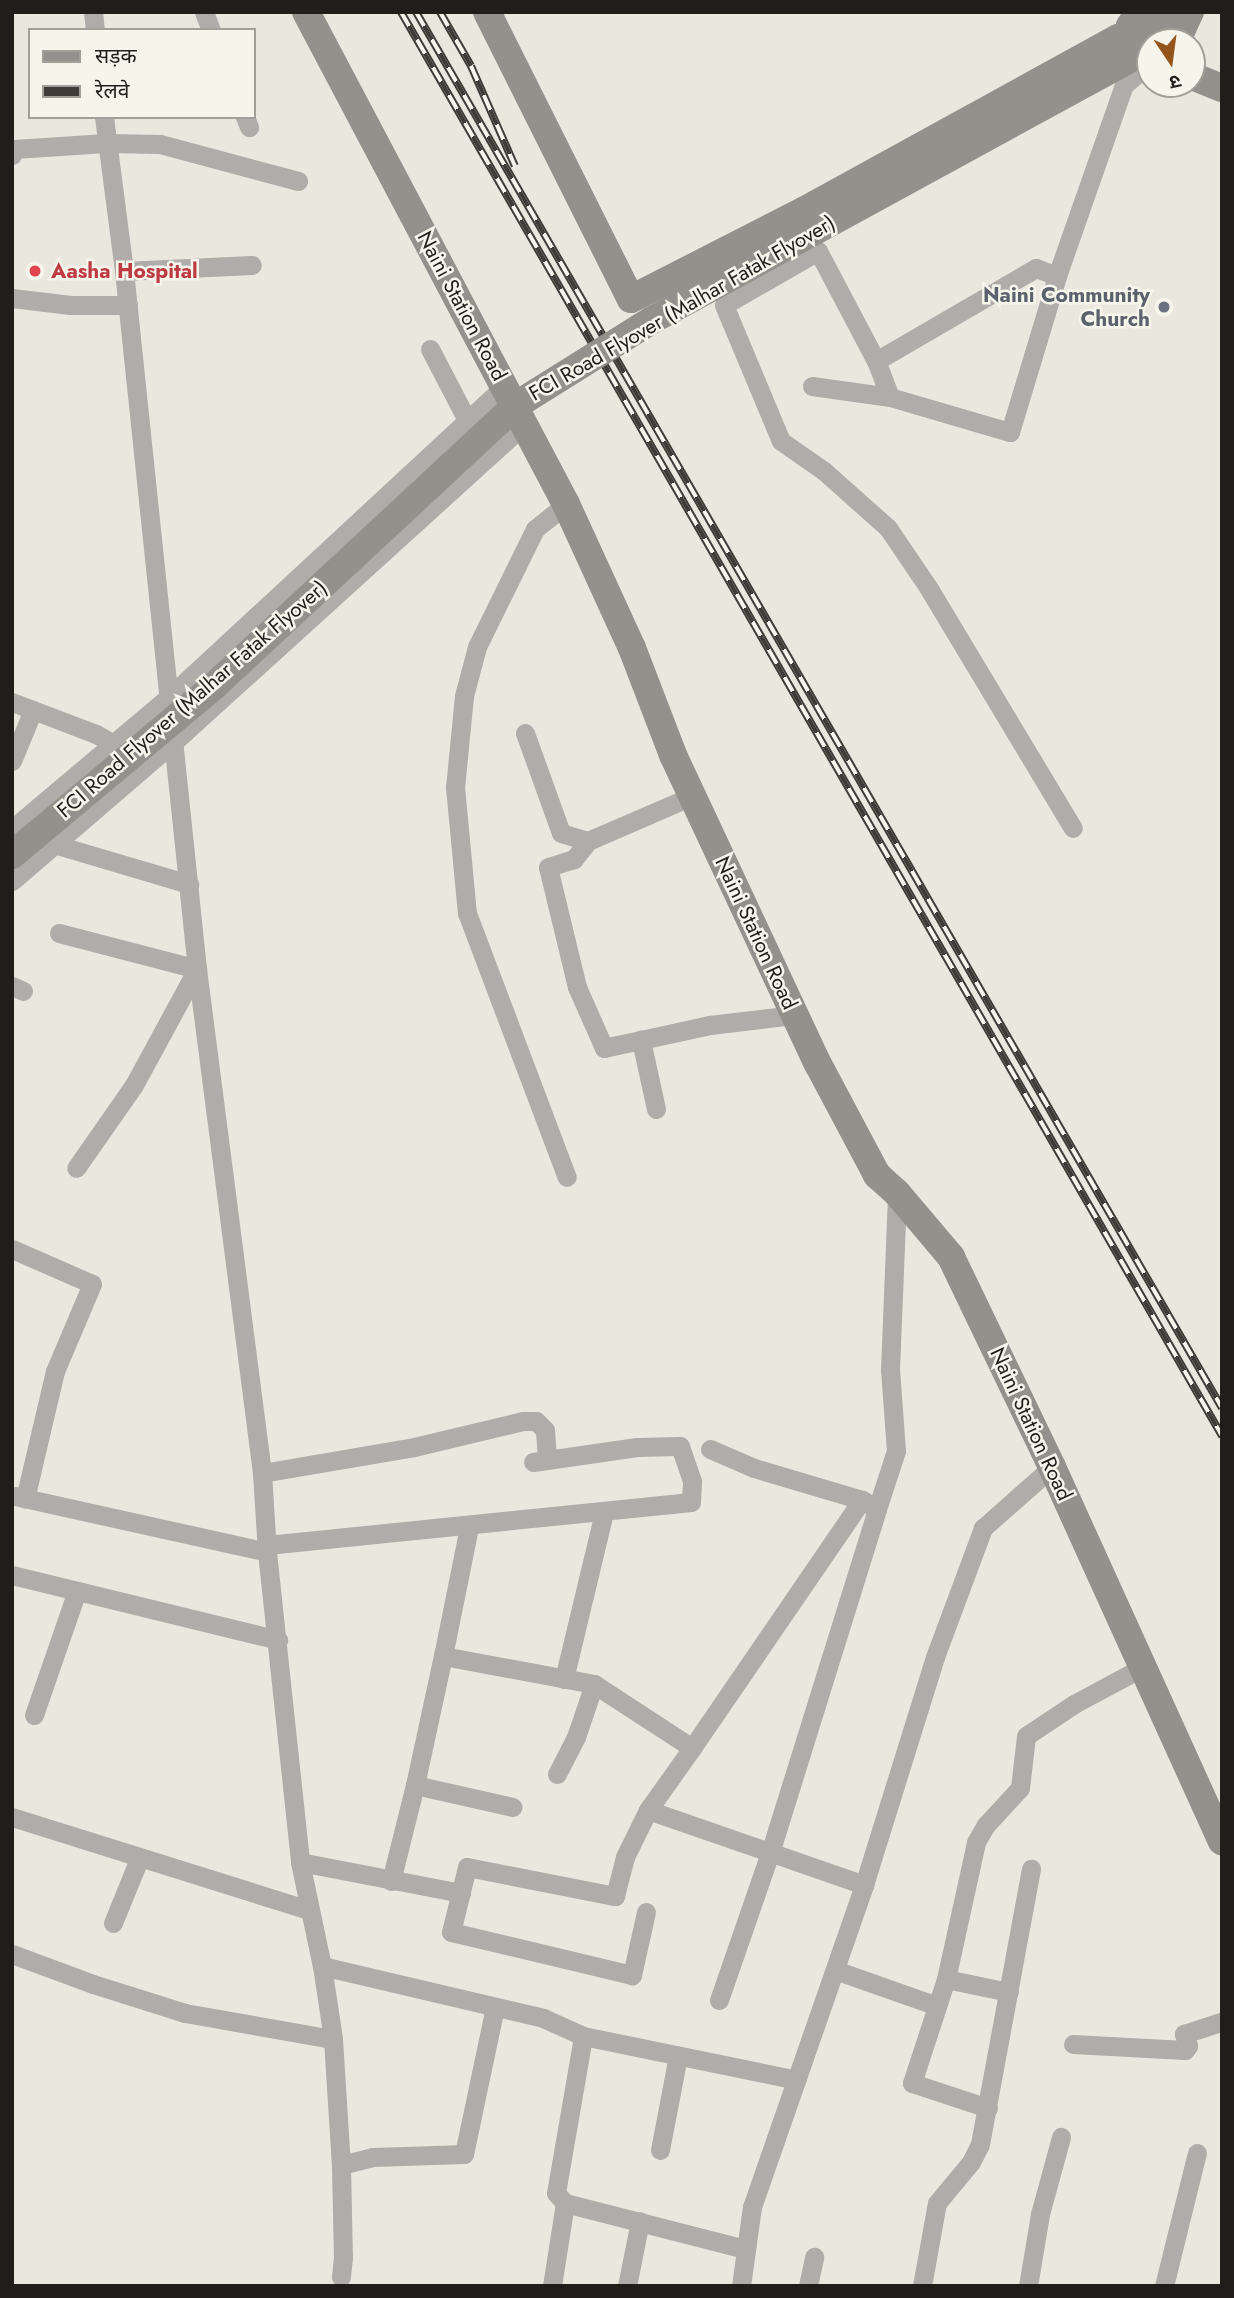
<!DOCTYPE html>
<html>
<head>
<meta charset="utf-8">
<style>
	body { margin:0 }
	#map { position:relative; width:1234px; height:2298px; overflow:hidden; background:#e9e7de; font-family:Jost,"Noto Sans Devanagari",sans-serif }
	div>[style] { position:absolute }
	.street>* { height:19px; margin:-9.5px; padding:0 9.5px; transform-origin:9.5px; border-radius:9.5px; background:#afaca9 }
	.secondary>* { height:28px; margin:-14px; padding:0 14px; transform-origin:14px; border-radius:14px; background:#94908b }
	.rail>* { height:8px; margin-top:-4px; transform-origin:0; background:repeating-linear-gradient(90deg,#f6f5eb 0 16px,#3d3c38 0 32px); box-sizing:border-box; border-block:2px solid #3d3c38 }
	.secondary-bridge>* { height:28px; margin:-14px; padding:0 14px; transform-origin:14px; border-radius:14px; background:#94908b }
	.dots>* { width:19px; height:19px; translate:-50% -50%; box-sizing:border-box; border:4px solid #f6f5eb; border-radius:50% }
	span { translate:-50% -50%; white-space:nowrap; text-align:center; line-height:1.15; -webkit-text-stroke:5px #f6f5eb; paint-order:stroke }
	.health-label { font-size:21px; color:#be3a42; font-weight:700 }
	.left { translate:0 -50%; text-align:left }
	.worship-label { font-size:21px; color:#5b616d; font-weight:700 }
	.right { translate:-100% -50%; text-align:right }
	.street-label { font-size:21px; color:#1f1e1b }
	.frame { position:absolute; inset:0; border:14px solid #1f1e1b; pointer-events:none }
	.legend { position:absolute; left:28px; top:28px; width:228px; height:91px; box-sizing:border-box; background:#f6f5eb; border:2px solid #a09f98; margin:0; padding:9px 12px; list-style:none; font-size:21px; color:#1f1e1b }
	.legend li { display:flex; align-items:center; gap:14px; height:35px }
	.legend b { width:35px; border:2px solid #a09f98 }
	.north { position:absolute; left:1136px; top:28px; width:70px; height:70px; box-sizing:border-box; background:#f6f5eb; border:2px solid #a09f98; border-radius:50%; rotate:167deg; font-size:19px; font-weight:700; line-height:28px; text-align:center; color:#1f1e1b }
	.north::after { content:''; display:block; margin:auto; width:24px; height:32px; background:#94551c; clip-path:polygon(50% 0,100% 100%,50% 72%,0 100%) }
</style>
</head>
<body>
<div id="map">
	<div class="street">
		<i style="left:93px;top:12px;width:18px;rotate:84deg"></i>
		<i style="left:204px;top:12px;width:19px;rotate:69deg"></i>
		<i style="left:104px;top:117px;width:155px;rotate:82.6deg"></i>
		<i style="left:124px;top:271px;width:702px;rotate:84.03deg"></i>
		<i style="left:197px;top:969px;width:508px;rotate:82.65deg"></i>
		<i style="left:262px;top:1473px;width:79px;rotate:86.4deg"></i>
		<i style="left:267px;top:1552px;width:312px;rotate:83.9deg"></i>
		<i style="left:300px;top:1862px;width:106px;rotate:78.1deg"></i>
		<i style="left:322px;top:1966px;width:74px;rotate:81.4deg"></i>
		<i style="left:333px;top:2039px;width:126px;rotate:86.4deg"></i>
		<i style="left:341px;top:2165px;width:92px;rotate:88.8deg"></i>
		<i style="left:343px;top:2257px;width:20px;rotate:96deg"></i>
		<i style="left:245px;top:117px;width:11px;rotate:68deg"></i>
		<i style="left:12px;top:155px;width:6px;rotate:-72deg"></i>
		<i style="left:14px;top:149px;width:92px;rotate:-3.7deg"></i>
		<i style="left:106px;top:143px;width:54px;rotate:1.1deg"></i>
		<i style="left:160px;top:144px;width:143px;rotate:15deg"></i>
		<i style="left:124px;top:271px;width:128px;rotate:-2.7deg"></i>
		<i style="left:12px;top:298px;width:59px;rotate:6.8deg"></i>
		<i style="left:71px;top:305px;width:57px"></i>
		<i style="left:430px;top:349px;width:80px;rotate:62.5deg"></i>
		<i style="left:876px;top:361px;width:185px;rotate:-30.2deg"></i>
		<i style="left:1036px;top:268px;width:22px;rotate:21deg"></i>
		<i style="left:812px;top:386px;width:79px;rotate:8deg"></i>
		<i style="left:890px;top:397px;width:125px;rotate:16.3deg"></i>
		<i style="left:1010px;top:432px;width:163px;rotate:-73.2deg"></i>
		<i style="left:1057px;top:276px;width:202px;rotate:-70.7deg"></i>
		<i style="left:1124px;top:85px;width:35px;rotate:-41deg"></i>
		<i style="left:890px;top:397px;width:39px;rotate:-111deg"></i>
		<i style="left:876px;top:361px;width:124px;rotate:-117.8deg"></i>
		<i style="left:818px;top:251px;width:108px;rotate:150.1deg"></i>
		<i style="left:724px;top:305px;width:147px;rotate:67.3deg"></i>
		<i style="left:781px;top:441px;width:52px;rotate:34.9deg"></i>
		<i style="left:824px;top:471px;width:86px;rotate:41.7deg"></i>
		<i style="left:888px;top:528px;width:71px;rotate:55.9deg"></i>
		<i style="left:928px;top:587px;width:281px;rotate:59deg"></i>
		<i style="left:566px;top:504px;width:40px;rotate:141deg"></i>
		<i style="left:535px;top:529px;width:131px;rotate:116.2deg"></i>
		<i style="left:477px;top:647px;width:51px;rotate:104.9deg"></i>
		<i style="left:464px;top:696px;width:91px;rotate:95.6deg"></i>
		<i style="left:455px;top:787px;width:127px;rotate:84.6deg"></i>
		<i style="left:467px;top:913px;width:282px;rotate:69.3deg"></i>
		<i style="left:12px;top:702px;width:90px;rotate:20.9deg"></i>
		<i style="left:96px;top:734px;width:18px;rotate:29deg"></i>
		<i style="left:525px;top:733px;width:106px;rotate:70.2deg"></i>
		<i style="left:561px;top:833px;width:28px;rotate:17deg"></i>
		<i style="left:12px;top:761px;width:55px;rotate:-67.6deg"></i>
		<i style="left:12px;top:829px;width:208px;rotate:-40.1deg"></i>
		<i style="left:171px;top:695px;width:454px;rotate:-42.8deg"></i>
		<i style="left:57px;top:845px;width:138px;rotate:16.5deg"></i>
		<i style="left:12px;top:881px;width:215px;rotate:-40.7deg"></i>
		<i style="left:175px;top:741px;width:471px;rotate:-42.2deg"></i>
		<i style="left:59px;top:933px;width:143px;rotate:14.6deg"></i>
		<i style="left:197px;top:969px;width:132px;rotate:118.5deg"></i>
		<i style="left:134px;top:1085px;width:101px;rotate:124.9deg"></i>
		<i style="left:12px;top:986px;width:12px;rotate:24deg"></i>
		<i style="left:641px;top:1040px;width:71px;rotate:-12.3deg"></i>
		<i style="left:710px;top:1025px;width:85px;rotate:-6.8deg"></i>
		<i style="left:656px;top:1109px;width:71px;rotate:-102.3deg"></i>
		<i style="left:641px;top:1040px;width:38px;rotate:168deg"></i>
		<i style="left:604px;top:1048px;width:67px;rotate:-113.9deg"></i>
		<i style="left:577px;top:987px;width:123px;rotate:-103.6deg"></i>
		<i style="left:548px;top:867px;width:27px;rotate:-17deg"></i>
		<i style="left:574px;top:859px;width:23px;rotate:-52deg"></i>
		<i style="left:588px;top:841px;width:113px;rotate:-23.4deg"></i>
		<i style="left:12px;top:1249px;width:87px;rotate:23.6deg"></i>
		<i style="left:92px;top:1284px;width:95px;rotate:113deg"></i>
		<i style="left:55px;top:1371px;width:131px;rotate:103.2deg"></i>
		<i style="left:710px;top:1449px;width:48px;rotate:23.4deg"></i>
		<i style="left:754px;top:1468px;width:113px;rotate:16.5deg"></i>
		<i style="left:262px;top:1473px;width:154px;rotate:-9.7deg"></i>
		<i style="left:414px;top:1447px;width:112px;rotate:-13.4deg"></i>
		<i style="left:523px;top:1421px;width:13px"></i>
		<i style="left:536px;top:1421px;width:13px;rotate:45deg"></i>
		<i style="left:545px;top:1430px;width:30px;rotate:86deg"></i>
		<i style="left:15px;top:1496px;width:258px;rotate:12.5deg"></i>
		<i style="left:469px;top:1527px;width:132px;rotate:101.4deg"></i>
		<i style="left:443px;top:1656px;width:154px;rotate:10.5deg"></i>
		<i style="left:594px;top:1684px;width:117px;rotate:33.1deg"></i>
		<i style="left:692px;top:1748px;width:301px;rotate:-55.6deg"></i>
		<i style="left:862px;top:1500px;width:17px;rotate:31deg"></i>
		<i style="left:877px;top:1509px;width:61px;rotate:-71.9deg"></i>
		<i style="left:896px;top:1451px;width:81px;rotate:-94.2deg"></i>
		<i style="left:890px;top:1370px;width:177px;rotate:-87.7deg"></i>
		<i style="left:267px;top:1545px;width:426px;rotate:-5.8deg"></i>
		<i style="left:691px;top:1502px;width:21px;rotate:-87deg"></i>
		<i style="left:692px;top:1481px;width:37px;rotate:-109deg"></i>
		<i style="left:680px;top:1446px;width:43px;rotate:178.7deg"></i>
		<i style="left:637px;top:1447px;width:105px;rotate:171.8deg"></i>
		<i style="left:12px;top:1575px;width:274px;rotate:13.7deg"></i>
		<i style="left:564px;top:1679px;width:172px;rotate:-76.5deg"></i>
		<i style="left:34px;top:1715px;width:131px;rotate:-70.9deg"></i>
		<i style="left:557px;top:1774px;width:42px;rotate:-62.8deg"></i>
		<i style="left:576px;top:1737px;width:56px;rotate:-71.2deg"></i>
		<i style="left:415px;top:1785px;width:132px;rotate:-77.8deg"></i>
		<i style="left:648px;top:1810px;width:229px;rotate:19.1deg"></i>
		<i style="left:12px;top:1817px;width:311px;rotate:17.4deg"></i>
		<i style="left:300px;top:1862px;width:164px;rotate:10.9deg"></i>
		<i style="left:391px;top:1881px;width:99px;rotate:-76deg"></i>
		<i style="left:415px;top:1785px;width:100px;rotate:12.7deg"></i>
		<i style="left:646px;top:1912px;width:65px;rotate:102.5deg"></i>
		<i style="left:632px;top:1975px;width:186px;rotate:-166.6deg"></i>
		<i style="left:451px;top:1932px;width:67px;rotate:-76.2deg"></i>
		<i style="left:467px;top:1867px;width:151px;rotate:11.1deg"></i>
		<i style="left:615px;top:1896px;width:40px;rotate:-75.6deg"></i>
		<i style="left:625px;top:1857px;width:52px;rotate:-63.9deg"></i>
		<i style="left:648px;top:1810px;width:76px;rotate:-54.6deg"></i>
		<i style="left:113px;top:1923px;width:69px;rotate:-67.9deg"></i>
		<i style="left:12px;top:1954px;width:86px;rotate:20.3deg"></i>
		<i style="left:93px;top:1984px;width:96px;rotate:17.5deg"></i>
		<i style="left:185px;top:2013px;width:150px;rotate:10deg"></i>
		<i style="left:322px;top:1966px;width:227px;rotate:13.2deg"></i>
		<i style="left:543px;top:2018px;width:44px;rotate:24.2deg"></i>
		<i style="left:583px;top:2036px;width:218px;rotate:11.6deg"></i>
		<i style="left:835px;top:1970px;width:108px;rotate:19.4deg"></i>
		<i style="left:946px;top:1979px;width:64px;rotate:11.7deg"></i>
		<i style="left:719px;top:2000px;width:156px;rotate:-70.9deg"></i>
		<i style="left:770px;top:1853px;width:360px;rotate:-72.7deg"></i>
		<i style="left:1073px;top:2044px;width:112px;rotate:3.1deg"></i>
		<i style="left:1185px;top:2050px;width:5px;rotate:-53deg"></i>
		<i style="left:1188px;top:2046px;width:13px;rotate:-108deg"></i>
		<i style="left:1184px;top:2034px;width:40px;rotate:-18deg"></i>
		<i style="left:988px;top:2108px;width:80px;rotate:-161.8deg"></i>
		<i style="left:912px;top:2083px;width:109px;rotate:-71.9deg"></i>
		<i style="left:946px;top:1979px;width:140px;rotate:-77.6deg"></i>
		<i style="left:976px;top:1842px;width:20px;rotate:-60deg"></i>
		<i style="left:986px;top:1825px;width:50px;rotate:-47.4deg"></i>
		<i style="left:1020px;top:1788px;width:52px;rotate:-83.4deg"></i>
		<i style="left:1026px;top:1736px;width:58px;rotate:-33.7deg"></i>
		<i style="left:1074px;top:1704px;width:78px;rotate:-28.2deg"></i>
		<i style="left:660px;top:2150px;width:96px;rotate:-79.2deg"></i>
		<i style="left:341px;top:2165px;width:33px;rotate:-14deg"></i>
		<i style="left:373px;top:2157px;width:91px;rotate:-1.9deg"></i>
		<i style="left:464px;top:2154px;width:150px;rotate:-78.1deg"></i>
		<i style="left:565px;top:2203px;width:187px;rotate:14.3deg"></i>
		<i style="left:552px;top:2286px;width:84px;rotate:-81.1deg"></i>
		<i style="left:565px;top:2203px;width:13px;rotate:-132deg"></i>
		<i style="left:556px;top:2193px;width:159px;rotate:-80.2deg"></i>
		<i style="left:627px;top:2286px;width:66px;rotate:-78.7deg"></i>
		<i style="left:741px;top:2286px;width:80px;rotate:-82.1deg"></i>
		<i style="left:752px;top:2207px;width:341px;rotate:-70.8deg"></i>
		<i style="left:864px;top:1885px;width:239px;rotate:-72.7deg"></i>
		<i style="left:935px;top:1657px;width:138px;rotate:-69.6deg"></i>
		<i style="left:983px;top:1528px;width:92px;rotate:-41.5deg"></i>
		<i style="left:808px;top:2286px;width:30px;rotate:-78deg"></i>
		<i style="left:922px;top:2286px;width:84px;rotate:-79.8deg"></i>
		<i style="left:937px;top:2203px;width:53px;rotate:-50.3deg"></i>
		<i style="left:971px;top:2162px;width:20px;rotate:-63deg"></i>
		<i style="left:980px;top:2144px;width:280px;rotate:-79.5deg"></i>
		<i style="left:1028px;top:2286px;width:73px;rotate:-80.5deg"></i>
		<i style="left:1040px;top:2214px;width:80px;rotate:-74.7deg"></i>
		<i style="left:1164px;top:2286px;width:137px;rotate:-76.1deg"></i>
	</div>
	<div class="secondary">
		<i style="left:306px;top:12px;width:556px;rotate:62.15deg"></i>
		<i style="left:566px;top:504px;width:158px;rotate:65.4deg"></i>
		<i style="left:632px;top:648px;width:115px;rotate:69deg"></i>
		<i style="left:673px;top:755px;width:341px;rotate:64.9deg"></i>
		<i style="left:818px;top:1064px;width:126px;rotate:62deg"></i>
		<i style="left:877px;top:1175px;width:27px;rotate:42deg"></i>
		<i style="left:897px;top:1193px;width:84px;rotate:49.8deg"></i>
		<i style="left:951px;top:1257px;width:233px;rotate:64.3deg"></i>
		<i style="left:1052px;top:1467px;width:411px;rotate:65.6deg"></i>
		<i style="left:487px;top:12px;width:321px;rotate:63.4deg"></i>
		<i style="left:631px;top:299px;width:195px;rotate:-27.1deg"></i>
		<i style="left:805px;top:210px;width:357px;rotate:-28.8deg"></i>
		<i style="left:1118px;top:38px;width:38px;rotate:32deg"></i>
		<i style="left:1139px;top:12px;width:17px;rotate:123deg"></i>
		<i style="left:1130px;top:26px;width:32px;rotate:56deg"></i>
		<i style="left:1170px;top:42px;width:18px;rotate:-47deg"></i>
		<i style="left:1182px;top:29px;width:19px;rotate:-65deg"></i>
		<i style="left:1192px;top:76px;width:32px;rotate:22deg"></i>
	</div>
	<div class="rail">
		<i style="left:401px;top:12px;width:1644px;rotate:60.03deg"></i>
		<i style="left:416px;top:12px;width:1612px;rotate:60deg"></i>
		<i style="left:440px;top:12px;width:62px;rotate:60.1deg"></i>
		<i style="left:471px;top:66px;width:109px;rotate:66.3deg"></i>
	</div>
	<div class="secondary-bridge">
		<i style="left:12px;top:855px;width:263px;rotate:-39.9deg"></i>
		<i style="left:214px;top:686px;width:411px;rotate:-42.9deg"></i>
		<i style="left:515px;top:406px;width:162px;rotate:-32.1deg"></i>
		<i style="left:652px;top:320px;width:553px;rotate:-28.65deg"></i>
		<i style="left:1137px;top:55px;width:54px;rotate:-52.5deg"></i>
	</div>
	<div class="dots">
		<i style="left:35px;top:271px;background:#e0444e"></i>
		<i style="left:1164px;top:307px;background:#6b7280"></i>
	</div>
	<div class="health-label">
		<span class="left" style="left:51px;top:271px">Aasha Hospital</span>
	</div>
	<div class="worship-label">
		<span class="right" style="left:1150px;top:307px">Naini Community<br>Church</span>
	</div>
	<div class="street-label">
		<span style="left:462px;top:306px;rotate:62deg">Naini Station Road</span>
		<span style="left:682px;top:308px;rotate:-30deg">FCI Road Flyover (Malhar Fatak Flyover)</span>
		<span style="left:192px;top:699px;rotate:-41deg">FCI Road Flyover (Malhar Fatak Flyover)</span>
		<span style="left:756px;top:933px;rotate:65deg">Naini Station Road</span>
		<span style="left:1031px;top:1424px;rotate:65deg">Naini Station Road</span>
	</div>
	<div class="frame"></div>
	<ul class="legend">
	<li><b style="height:9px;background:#94908b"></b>सड़क</li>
	<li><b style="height:9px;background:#3d3c38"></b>रेलवे</li>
	</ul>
	<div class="north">उ</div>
</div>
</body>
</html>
